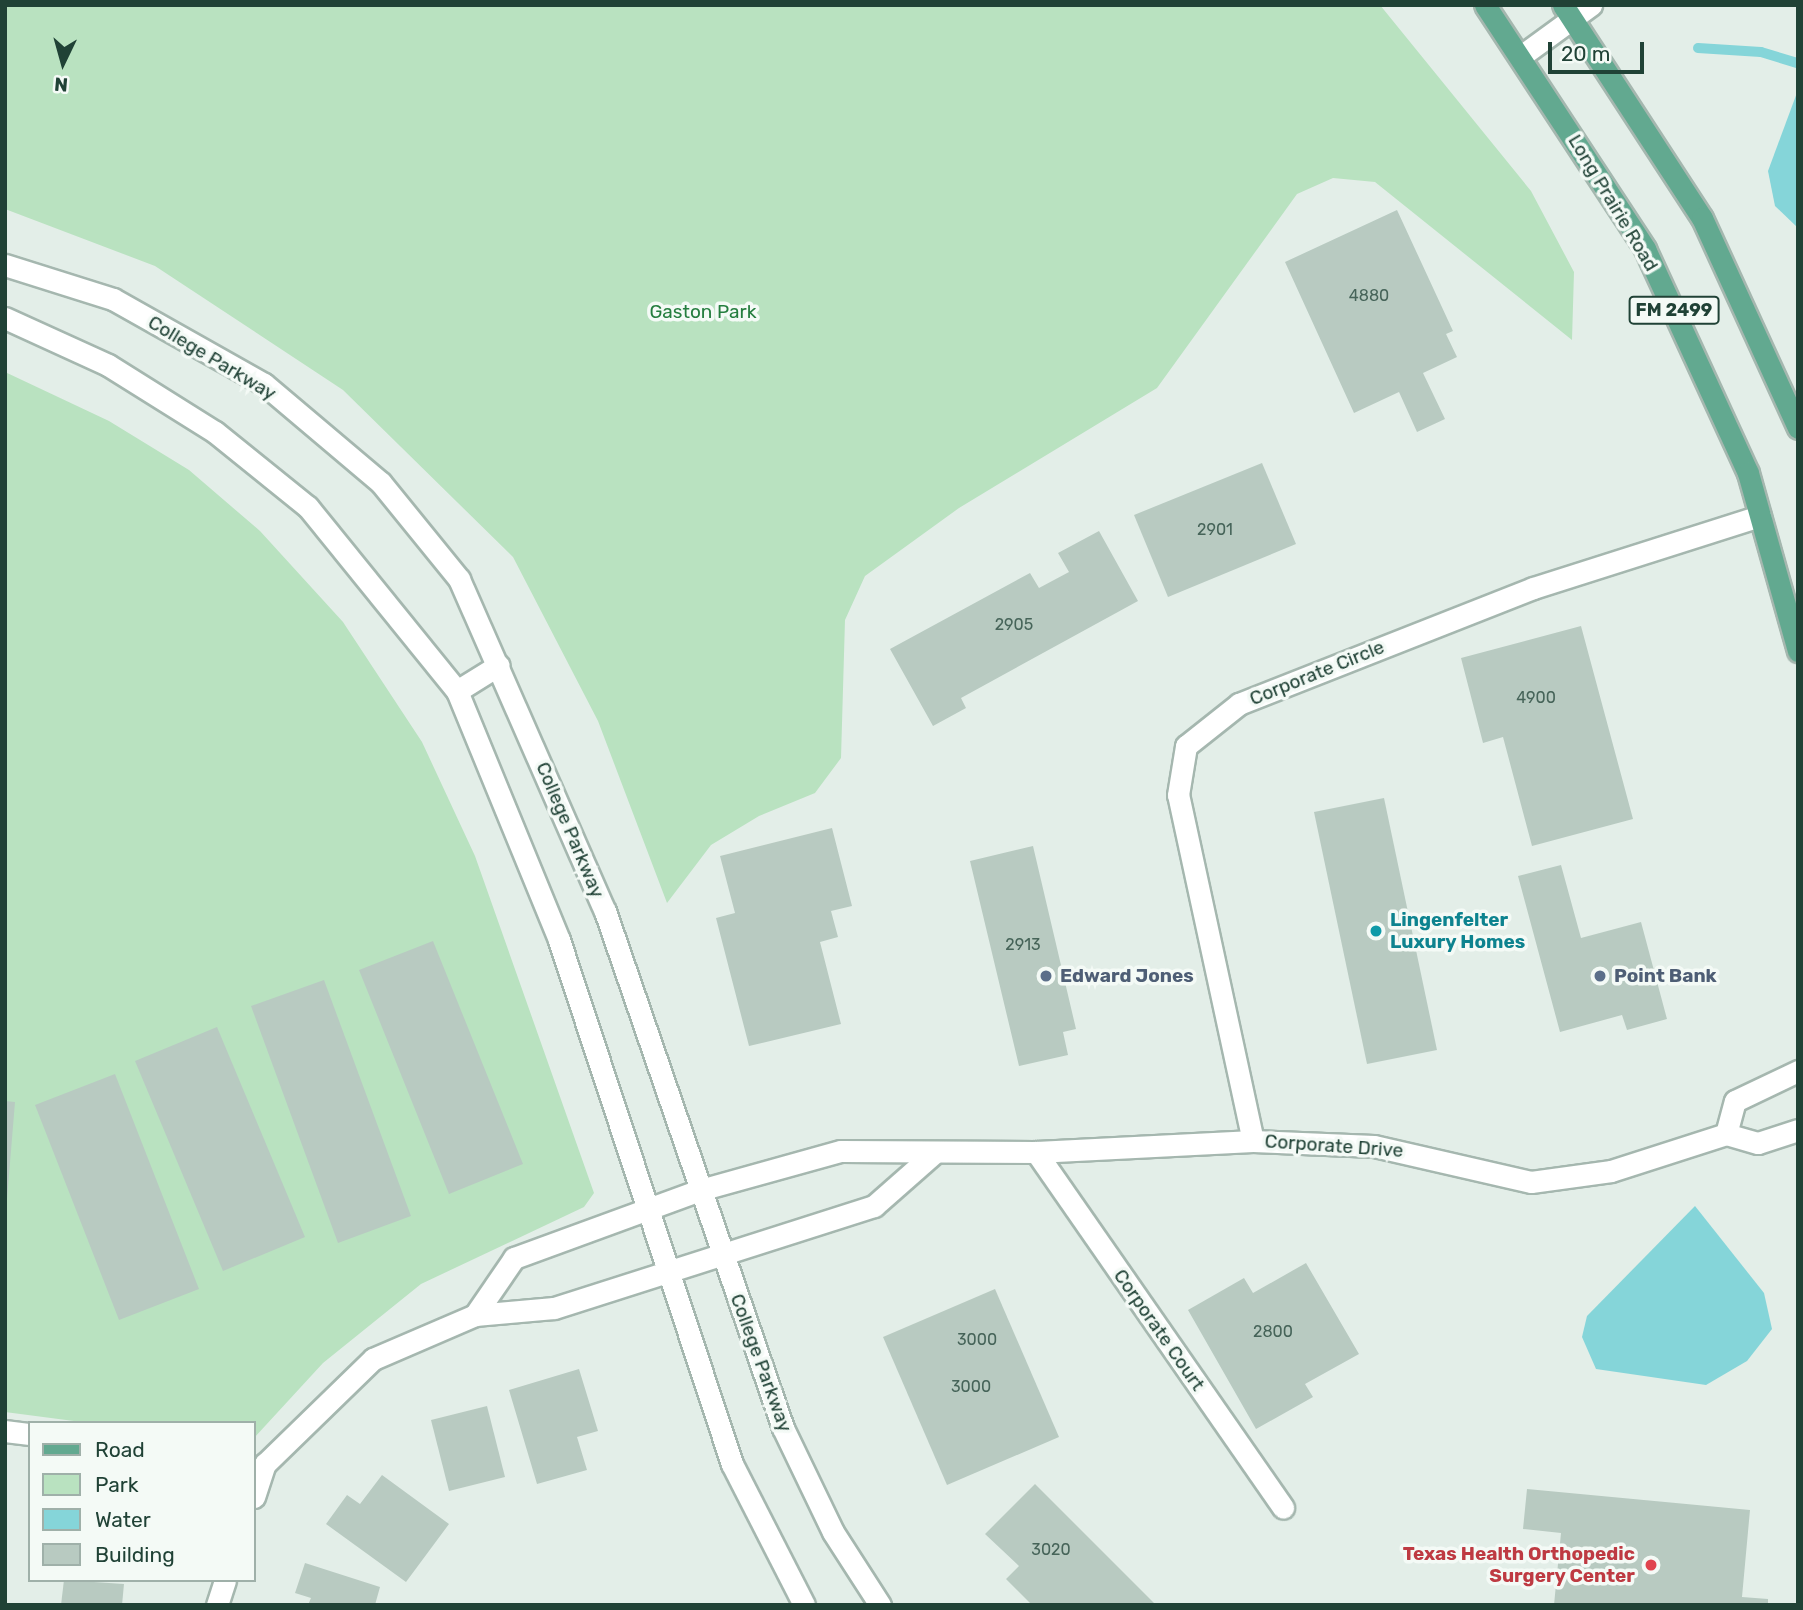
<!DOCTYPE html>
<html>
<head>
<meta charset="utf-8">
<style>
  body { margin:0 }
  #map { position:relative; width:1803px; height:1610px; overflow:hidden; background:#e3eee8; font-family:Rubik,sans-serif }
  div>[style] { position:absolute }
  .green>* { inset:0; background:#b9e2c0 }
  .water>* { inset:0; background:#85d5d9 }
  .stream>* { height:10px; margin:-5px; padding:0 5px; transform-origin:5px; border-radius:5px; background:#85d5d9 }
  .building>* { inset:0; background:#b8cac1 }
  .roads { filter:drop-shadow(2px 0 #a5b7af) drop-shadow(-2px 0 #a5b7af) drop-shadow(0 2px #a5b7af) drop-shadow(0 -2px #a5b7af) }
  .street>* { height:21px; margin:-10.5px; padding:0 10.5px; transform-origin:10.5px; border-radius:10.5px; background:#fff }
  .secondary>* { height:21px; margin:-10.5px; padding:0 10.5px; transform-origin:10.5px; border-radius:10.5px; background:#fff }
  .primary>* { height:21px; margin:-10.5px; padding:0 10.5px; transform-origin:10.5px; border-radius:10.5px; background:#62a990 }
  .dots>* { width:19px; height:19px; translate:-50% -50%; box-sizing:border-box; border:4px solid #f4faf6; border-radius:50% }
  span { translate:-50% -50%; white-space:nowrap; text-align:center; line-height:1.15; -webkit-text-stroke:7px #f4faf6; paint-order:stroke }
  .number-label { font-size:16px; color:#466459 }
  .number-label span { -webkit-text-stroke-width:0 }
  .shield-label span { padding:2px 5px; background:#f4faf6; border:2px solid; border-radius:5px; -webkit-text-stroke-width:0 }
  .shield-label { font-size:18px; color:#204236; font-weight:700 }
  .street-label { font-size:19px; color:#204236 }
  .park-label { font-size:19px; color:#257e3f }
  .culture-label { font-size:19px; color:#0d838f; font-weight:700 }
  .left { translate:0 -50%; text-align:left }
  .service-label { font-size:19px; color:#4e5e75; font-weight:700 }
  .health-label { font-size:19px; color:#be3a42; font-weight:700 }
  .right { translate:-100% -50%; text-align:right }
  .frame { position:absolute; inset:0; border:7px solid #204236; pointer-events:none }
  .legend { position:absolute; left:28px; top:1421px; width:228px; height:161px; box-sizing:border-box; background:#f4faf6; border:2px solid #9fb0a9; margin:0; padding:9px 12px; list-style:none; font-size:21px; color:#204236 }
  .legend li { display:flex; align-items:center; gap:14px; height:35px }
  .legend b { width:35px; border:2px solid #9fb0a9 }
  .north { position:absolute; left:28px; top:28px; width:70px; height:70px; -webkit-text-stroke:5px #f4faf6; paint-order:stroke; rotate:185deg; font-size:19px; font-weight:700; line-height:28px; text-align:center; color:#204236 }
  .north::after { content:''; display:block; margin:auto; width:24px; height:32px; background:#204236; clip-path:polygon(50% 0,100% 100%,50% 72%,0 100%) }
  .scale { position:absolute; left:1548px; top:42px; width:96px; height:32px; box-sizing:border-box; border:4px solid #204236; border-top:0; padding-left:9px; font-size:21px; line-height:24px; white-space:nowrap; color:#204236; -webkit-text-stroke:5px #f4faf6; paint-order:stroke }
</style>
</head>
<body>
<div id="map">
  <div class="green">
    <i style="clip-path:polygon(5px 5px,1380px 5px,1531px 191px,1574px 272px,1572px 340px,1375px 182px,1333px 178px,1297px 194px,1157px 388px,959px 508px,865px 576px,845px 620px,841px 758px,815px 793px,759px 816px,711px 845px,667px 903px,598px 721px,513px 557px,343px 390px,155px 266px,5px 209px)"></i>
    <i style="clip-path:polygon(5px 372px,109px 421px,189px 470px,260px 531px,343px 622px,422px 742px,475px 856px,594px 1193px,584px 1207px,421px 1284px,323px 1363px,254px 1438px,254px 1423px,89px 1423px,5px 1412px)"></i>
  </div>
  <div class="water">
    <i style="clip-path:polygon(1798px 90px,1798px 228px,1775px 206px,1768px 171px)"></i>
    <i style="clip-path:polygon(1695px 1206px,1764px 1293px,1772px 1329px,1747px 1361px,1706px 1385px,1596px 1369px,1582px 1337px,1587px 1316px)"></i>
  </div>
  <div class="stream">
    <i style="left:1698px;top:48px;width:63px;rotate:3.6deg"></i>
    <i style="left:1761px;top:52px;width:39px;rotate:17deg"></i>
  </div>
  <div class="building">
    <i style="clip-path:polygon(1397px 210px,1453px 331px,1446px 334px,1457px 357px,1423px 373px,1445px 419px,1417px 432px,1399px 392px,1354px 413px,1285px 262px)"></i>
    <i style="clip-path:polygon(1262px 463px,1296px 544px,1168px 597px,1134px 515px)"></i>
    <i style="clip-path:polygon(1099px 531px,1138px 601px,961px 698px,966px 708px,933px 726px,890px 649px,1030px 573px,1039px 588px,1069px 572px,1058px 553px)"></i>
    <i style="clip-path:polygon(1581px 626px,1633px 819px,1532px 846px,1503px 737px,1483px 743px,1461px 658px)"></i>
    <i style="clip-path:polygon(1384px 798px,1437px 1050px,1367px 1064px,1314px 812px)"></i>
    <i style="clip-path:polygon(832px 828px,852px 906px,831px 911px,838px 937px,820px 942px,841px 1024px,749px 1046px,716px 918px,735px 913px,720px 856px)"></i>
    <i style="clip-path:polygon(1033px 846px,1076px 1029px,1063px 1032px,1068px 1055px,1019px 1066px,970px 861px)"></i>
    <i style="clip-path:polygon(1561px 865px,1581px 938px,1641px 922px,1667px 1019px,1627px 1030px,1622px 1015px,1560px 1032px,1518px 876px)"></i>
    <i style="clip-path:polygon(433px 941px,523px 1164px,449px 1194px,359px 970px)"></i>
    <i style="clip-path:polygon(324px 980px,411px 1216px,338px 1243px,251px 1006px)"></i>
    <i style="clip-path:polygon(217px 1027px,305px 1237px,223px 1271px,135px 1061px)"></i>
    <i style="clip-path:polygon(115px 1074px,199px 1289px,119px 1320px,35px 1105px)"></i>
    <i style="clip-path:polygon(5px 1101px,15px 1102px,7px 1199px,5px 1199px)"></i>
    <i style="clip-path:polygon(1306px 1263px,1359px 1354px,1305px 1384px,1313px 1397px,1256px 1429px,1188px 1310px,1244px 1278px,1253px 1293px)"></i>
    <i style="clip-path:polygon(995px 1289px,1059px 1437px,947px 1485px,883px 1337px)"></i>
    <i style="clip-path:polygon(579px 1369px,598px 1431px,577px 1437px,587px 1470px,537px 1484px,509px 1390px)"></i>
    <i style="clip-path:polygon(487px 1406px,505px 1477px,449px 1491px,431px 1420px)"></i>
    <i style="clip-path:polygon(382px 1475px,449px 1524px,406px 1582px,326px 1524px,347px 1495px,360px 1504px)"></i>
    <i style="clip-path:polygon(1035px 1484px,1156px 1605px,1032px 1605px,1006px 1579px,1019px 1566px,985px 1534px)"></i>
    <i style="clip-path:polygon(1527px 1489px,1750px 1510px,1742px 1597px,1768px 1599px,1768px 1605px,1554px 1605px,1561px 1533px,1523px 1529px)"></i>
    <i style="clip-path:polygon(305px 1563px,380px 1587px,375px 1605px,308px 1605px,311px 1598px,295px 1593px)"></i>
    <i style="clip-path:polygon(64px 1580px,124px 1584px,122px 1605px,61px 1605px)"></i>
  </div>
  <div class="roads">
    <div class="street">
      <i style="left:1521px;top:56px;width:87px;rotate:-36.1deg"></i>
      <i style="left:1726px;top:1134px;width:34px;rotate:-75deg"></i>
      <i style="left:1735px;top:1101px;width:70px;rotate:-25.5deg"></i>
      <i style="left:1253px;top:1141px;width:354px;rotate:-102.2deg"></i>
      <i style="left:1178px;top:795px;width:50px;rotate:-80.7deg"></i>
      <i style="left:1186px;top:746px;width:68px;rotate:-38.4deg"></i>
      <i style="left:1239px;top:704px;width:316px;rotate:-21.5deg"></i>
      <i style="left:1533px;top:588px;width:238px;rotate:-17.6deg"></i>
      <i style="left:1036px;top:1152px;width:433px;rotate:55.2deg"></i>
      <i style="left:475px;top:1315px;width:69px;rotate:-55.6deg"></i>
      <i style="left:514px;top:1258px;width:198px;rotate:-20.1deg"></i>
      <i style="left:700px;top:1190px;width:146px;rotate:-15.5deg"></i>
      <i style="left:841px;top:1151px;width:195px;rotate:0.3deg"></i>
      <i style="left:1036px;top:1152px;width:217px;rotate:-2.9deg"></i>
      <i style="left:1253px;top:1141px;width:121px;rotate:2.4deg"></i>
      <i style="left:1374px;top:1146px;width:161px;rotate:12.9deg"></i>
      <i style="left:1531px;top:1182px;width:81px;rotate:-7.8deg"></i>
      <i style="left:1611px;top:1171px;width:121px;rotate:-17.8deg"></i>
      <i style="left:1726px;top:1134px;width:33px;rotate:16deg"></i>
      <i style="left:1758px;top:1143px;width:42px;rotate:-18deg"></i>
      <i style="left:5px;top:1431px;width:25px;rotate:7deg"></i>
      <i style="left:254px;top:1497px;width:35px;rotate:-72deg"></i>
      <i style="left:265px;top:1464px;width:151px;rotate:-44.2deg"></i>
      <i style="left:373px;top:1359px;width:111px;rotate:-23.3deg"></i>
      <i style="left:475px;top:1315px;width:79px;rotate:-5.1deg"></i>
      <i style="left:554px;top:1308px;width:336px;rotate:-17.7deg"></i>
      <i style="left:874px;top:1206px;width:79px;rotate:-41.4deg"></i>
      <i style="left:217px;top:1605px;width:26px;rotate:-72deg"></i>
    </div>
    <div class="secondary">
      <i style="left:5px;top:265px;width:113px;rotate:17.5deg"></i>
      <i style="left:113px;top:299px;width:173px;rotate:29.4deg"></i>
      <i style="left:264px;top:384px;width:153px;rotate:40.2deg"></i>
      <i style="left:381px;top:483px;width:124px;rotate:50.9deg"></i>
      <i style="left:459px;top:579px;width:363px;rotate:66.3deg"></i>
      <i style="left:605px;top:911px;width:547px;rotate:71deg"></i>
      <i style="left:783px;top:1428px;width:115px;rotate:64.3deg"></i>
      <i style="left:833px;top:1532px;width:87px;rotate:57.2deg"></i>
      <i style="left:5px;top:318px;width:113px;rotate:24.5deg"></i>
      <i style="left:108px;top:365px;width:126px;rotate:32.1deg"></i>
      <i style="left:215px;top:432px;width:119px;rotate:38.9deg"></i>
      <i style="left:308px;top:507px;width:237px;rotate:51deg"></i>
      <i style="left:457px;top:691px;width:269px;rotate:67.7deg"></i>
      <i style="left:559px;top:940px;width:552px;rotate:71.73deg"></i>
      <i style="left:732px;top:1464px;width:158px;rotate:62.9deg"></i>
      <i style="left:457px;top:691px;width:49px;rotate:-31.8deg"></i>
    </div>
    <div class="primary">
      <i style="left:1485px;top:5px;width:292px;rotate:56.7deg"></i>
      <i style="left:1645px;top:249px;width:247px;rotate:65.3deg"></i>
      <i style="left:1748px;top:473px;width:185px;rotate:74.3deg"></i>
      <i style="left:1563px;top:5px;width:254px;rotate:56.9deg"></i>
      <i style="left:1702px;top:218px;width:231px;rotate:65.4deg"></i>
    </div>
  </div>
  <div class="dots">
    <i style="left:1376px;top:931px;background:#0f9aa8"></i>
    <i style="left:1046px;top:976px;background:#5c6f8a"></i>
    <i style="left:1600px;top:976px;background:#5c6f8a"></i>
    <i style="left:1651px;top:1565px;background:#e0444e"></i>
  </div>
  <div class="number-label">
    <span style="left:1369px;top:296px">4880</span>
    <span style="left:1215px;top:530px">2901</span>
    <span style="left:1014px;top:625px">2905</span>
    <span style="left:1536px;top:698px">4900</span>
    <span style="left:1023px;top:945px">2913</span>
    <span style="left:1273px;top:1332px">2800</span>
    <span style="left:977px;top:1340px">3000</span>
    <span style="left:971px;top:1387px">3000</span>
    <span style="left:1051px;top:1550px">3020</span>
  </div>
  <div class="shield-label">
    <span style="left:1674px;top:310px">FM 2499</span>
  </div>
  <div class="street-label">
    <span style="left:1613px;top:203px;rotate:59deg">Long Prairie Road</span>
    <span style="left:212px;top:358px;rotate:31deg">College Parkway</span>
    <span style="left:1317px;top:673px;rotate:-22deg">Corporate Circle</span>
    <span style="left:570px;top:830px;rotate:67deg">College Parkway</span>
    <span style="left:1334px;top:1146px;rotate:4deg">Corporate Drive</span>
    <span style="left:1159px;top:1330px;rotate:55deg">Corporate Court</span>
    <span style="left:761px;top:1363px;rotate:70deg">College Parkway</span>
  </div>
  <div class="park-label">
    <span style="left:703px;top:312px">Gaston Park</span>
  </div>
  <div class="culture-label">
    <span class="left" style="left:1390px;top:931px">Lingenfelter<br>Luxury Homes</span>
  </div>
  <div class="service-label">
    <span class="left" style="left:1060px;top:976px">Edward Jones</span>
    <span class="left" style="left:1614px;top:976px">Point Bank</span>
  </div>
  <div class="health-label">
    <span class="right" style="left:1635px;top:1565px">Texas Health Orthopedic<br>Surgery Center</span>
  </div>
  <div class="frame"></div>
  <ul class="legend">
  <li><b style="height:9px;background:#62a990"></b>Road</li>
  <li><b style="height:19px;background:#b9e2c0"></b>Park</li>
  <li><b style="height:19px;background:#85d5d9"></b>Water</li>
  <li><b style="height:19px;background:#b8cac1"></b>Building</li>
  </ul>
  <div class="north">N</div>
  <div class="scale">20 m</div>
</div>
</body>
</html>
